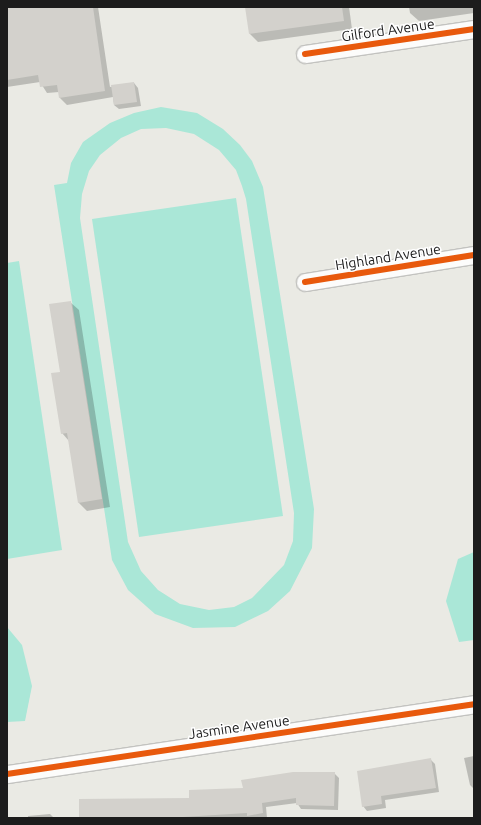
<!DOCTYPE html>
<html>
<head>
<meta charset="utf-8">
<style>
  body { margin:0 }
  #map { position:relative; width:481px; height:825px; overflow:hidden; background:#eaeae4; font-family:Ubuntu,sans-serif }
  div>[style] { position:absolute }
  .pitch>* { inset:0; background:#aae7d7 }
  .shadow>* { inset:0; background:#0003 }
  .building>* { inset:0; background:#d3d1cc }
  .roads { filter:drop-shadow(1px 0 #c3c3c0) drop-shadow(-1px 0 #c3c3c0) drop-shadow(0 1px #c3c3c0) drop-shadow(0 -1px #c3c3c0) }
  .minor>* { height:17px; margin:-8.5px; padding:0 8.5px; transform-origin:8.5px; border-radius:8.5px; background:#fcfcfb }
  .cycleway>* { height:6px; margin:-3px; padding:0 3px; transform-origin:3px; border-radius:3px; background:#e8590c }
  span { translate:-50% -50%; white-space:nowrap; text-align:center; line-height:1.15; -webkit-text-stroke:3px #fff; paint-order:stroke }
  .street-label { font-size:14px; color:#1c1c1c }
  .frame { position:absolute; inset:0; border:8px solid #1c1c1c; pointer-events:none }
</style>
</head>
<body>
<div id="map">
  <div class="pitch">
    <i style="clip-path:polygon(evenodd,161px 107px,197px 113px,223px 129px,240px 145px,252px 161px,263px 187px,314px 509px,312px 548px,290px 591px,268px 611px,235px 627px,193px 628px,155px 614px,128px 590px,112px 560px,54px 185px,67px 183px,71px 163px,83px 142px,110px 123px,134px 113px,161px 107px,166px 128px,194px 134px,219px 150px,236px 170px,242px 186px,246px 199px,294px 513px,293px 541px,284px 565px,252px 598px,234px 607px,209px 610px,180px 604px,158px 590px,141px 571px,128px 542px,80px 218px,82px 194px,89px 171px,100px 155px,121px 138px,141px 129px,166px 128px)"></i>
    <i style="clip-path:polygon(236px 198px,283px 516px,139px 537px,92px 219px)"></i>
    <i style="clip-path:polygon(19px 261px,62px 550px,7px 559px,7px 263px)"></i>
    <i style="clip-path:polygon(474px 552px,474px 640px,459px 642px,446px 601px,458px 559px)"></i>
    <i style="clip-path:polygon(7px 627px,22px 645px,32px 686px,25px 721px,7px 722px)"></i>
  </div>
  <div class="shadow">
    <i style="clip-path:polygon(7px 7px,98px 7px,110px 87px,134px 83px,138px 88px,141px 106px,119px 109px,114px 105px,113px 97px,67px 105px,60px 98px,59px 92px,47px 93px,40px 82px,7px 87px)"></i>
    <i style="clip-path:polygon(246px 7px,349px 7px,352px 29px,258px 42px,250px 34px)"></i>
    <i style="clip-path:polygon(409px 7px,474px 7px,474px 13px,419px 21px,410px 13px)"></i>
    <i style="clip-path:polygon(70px 302px,79px 310px,110px 507px,87px 511px,79px 503px,69px 441px,62px 433px,61px 373px)"></i>
    <i style="clip-path:polygon(474px 756px,474px 789px,470px 785px,464px 758px)"></i>
    <i style="clip-path:polygon(430px 759px,435px 764px,439px 792px,385px 800px,386px 808px,367px 811px,363px 806px)"></i>
    <i style="clip-path:polygon(334px 773px,339px 778px,338px 810px,301px 809px,297px 803px,266px 807px,267px 818px,80px 818px)"></i>
    <i style="clip-path:polygon(50px 814px,54px 818px,28px 818px,28px 816px)"></i>
  </div>
  <div class="building">
    <i style="clip-path:polygon(7px 7px,93px 7px,105px 91px,59px 98px,57px 85px,40px 87px,38px 75px,7px 80px)"></i>
    <i style="clip-path:polygon(245px 7px,342px 7px,344px 21px,249px 34px)"></i>
    <i style="clip-path:polygon(134px 82px,137px 102px,114px 105px,111px 85px)"></i>
    <i style="clip-path:polygon(71px 301px,102px 499px,78px 503px,67px 433px,61px 434px,51px 373px,60px 372px,49px 304px)"></i>
    <i style="clip-path:polygon(431px 758px,436px 788px,381px 796px,382px 804px,362px 807px,357px 771px)"></i>
    <i style="clip-path:polygon(293px 772px,335px 772px,334px 806px,296px 805px,296px 798px,262px 803px,263px 813px,247px 816px,247px 813px,167px 818px,79px 818px,79px 799px,189px 798px,189px 790px,243px 788px,241px 780px)"></i>
  </div>
  <div class="roads">
    <div class="minor">
      <i style="left:305px;top:54px;width:171px;rotate:-8.4deg"></i>
      <i style="left:305px;top:282px;width:171px;rotate:-9.1deg"></i>
      <i style="left:7px;top:774px;width:472px;rotate:-8.5deg"></i>
    </div>
  </div>
  <div class="cycleway">
    <i style="left:305px;top:54px;width:171px;rotate:-8.4deg"></i>
    <i style="left:305px;top:282px;width:171px;rotate:-9.1deg"></i>
    <i style="left:7px;top:774px;width:472px;rotate:-8.5deg"></i>
  </div>
  <div class="street-label">
    <span style="left:388px;top:30px;rotate:-8deg">Gilford Avenue</span>
    <span style="left:388px;top:257px;rotate:-9deg">Highland Avenue</span>
    <span style="left:239px;top:727px;rotate:-8deg">Jasmine Avenue</span>
  </div>
  <div class="frame"></div>
</div>
</body>
</html>
